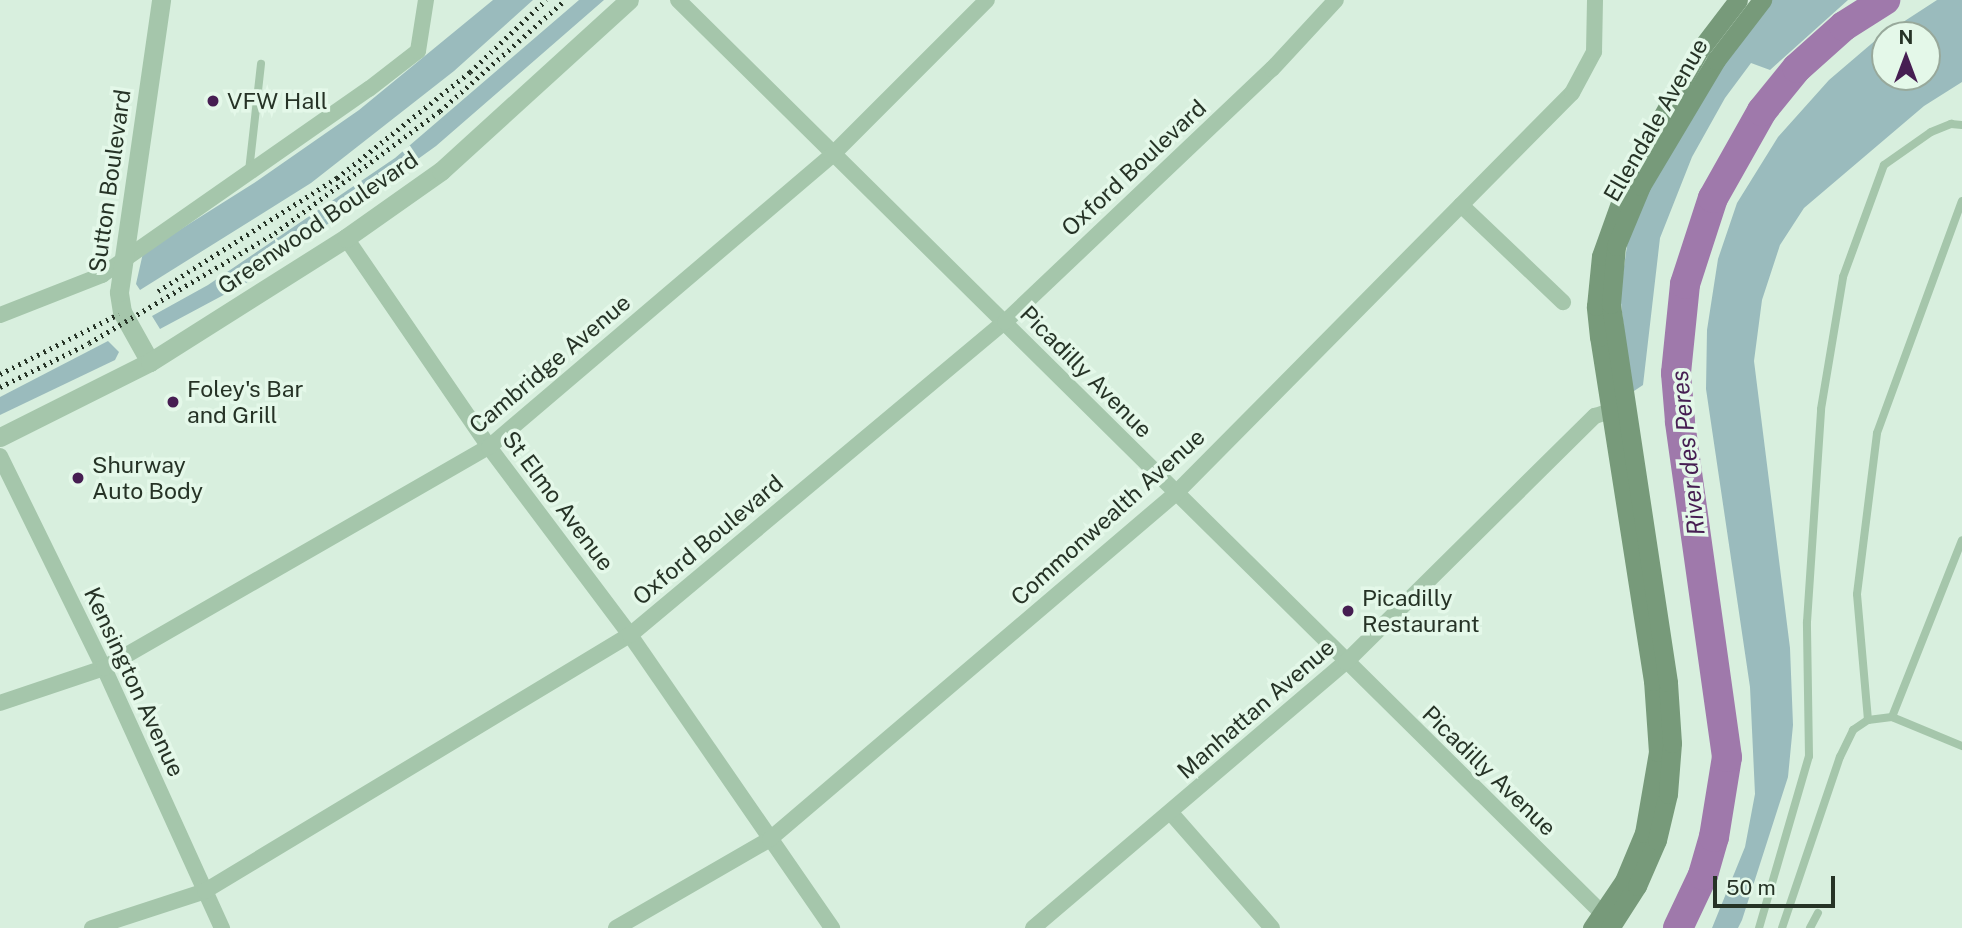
<!DOCTYPE html>
<html>
<head>
<meta charset="utf-8">
<style>
  body { margin:0 }
  #map { position:relative; width:1962px; height:928px; overflow:hidden; background:#d8efde; font-family:"Public Sans",sans-serif }
  div>[style] { position:absolute }
  .green>* { inset:0; background:#9abbbd }
  .river>* { height:30px; margin:-15px; padding:0 15px; transform-origin:15px; border-radius:15px; background:#9f79ab }
  .service>* { height:8px; margin:-4px; padding:0 4px; transform-origin:4px; border-radius:4px; background:#a5c6ab }
  .minor>* { height:16px; margin:-8px; padding:0 8px; transform-origin:8px; border-radius:8px; background:#a5c6ab }
  .tertiary>* { height:19px; margin:-9.5px; padding:0 9.5px; transform-origin:9.5px; border-radius:9.5px; background:#a5c6ab }
  .secondary>* { height:19px; margin:-9.5px; padding:0 9.5px; transform-origin:9.5px; border-radius:9.5px; background:#779a7a }
  .rail>* { height:5px; margin-top:-2.5px; transform-origin:0; background:repeating-linear-gradient(90deg,#263326 0 2px,transparent 0 7px) }
  .dots>* { width:19px; height:19px; translate:-50% -50%; box-sizing:border-box; border:4px solid #e4f8e9; border-radius:50% }
  span { translate:-50% -50%; white-space:nowrap; text-align:center; line-height:1.15; -webkit-text-stroke:7px #e4f8e9; paint-order:stroke }
  .poi-label { font-size:23px; color:#263326 }
  .left { translate:0 -50%; text-align:left }
  .street-label { font-size:23px; color:#263326 }
  .water-label { font-size:24px; color:#461e52; font-style:italic }
  .north { position:absolute; left:1871px; top:21px; width:70px; height:70px; box-sizing:border-box; background:#e4f8e9; border:2px solid #98a99b; border-radius:50%; rotate:0deg; font-size:19px; font-weight:700; line-height:28px; text-align:center; color:#263326 }
  .north::after { content:''; display:block; margin:auto; width:24px; height:32px; background:#461e52; clip-path:polygon(50% 0,100% 100%,50% 72%,0 100%) }
  .scale { position:absolute; left:1713px; top:876px; width:122px; height:32px; box-sizing:border-box; border:4px solid #263326; border-top:0; padding-left:9px; font-size:21px; line-height:24px; white-space:nowrap; color:#263326; -webkit-text-stroke:5px #e4f8e9; paint-order:stroke }
</style>
</head>
<body>
<div id="map">
  <div class="green">
    <i style="clip-path:polygon(493px 0,533px 0,454px 71px,311px 183px,140px 290px,136px 284px,143px 253px,257px 181px,359px 110px)"></i>
    <i style="clip-path:polygon(579px 0,604px 0,436px 146px,246px 283px,160px 329px,152px 316px,208px 285px,395px 158px)"></i>
    <i style="clip-path:polygon(1770px 0,1848px 0,1770px 70px,1751px 63px,1725px 98px,1692px 157px,1660px 238px,1643px 385px,1631px 393px,1620px 294px,1628px 239px,1642px 202px,1701px 94px)"></i>
    <i style="clip-path:polygon(evenodd,1937px 0,1962px 0,1962px 82px,1924px 106px,1804px 208px,1780px 245px,1762px 300px,1754px 361px,1790px 648px,1793px 725px,1788px 777px,1742px 920px,1738px 928px,1712px 928px,1745px 847px,1755px 794px,1750px 687px,1706px 389px,1707px 330px,1718px 259px,1737px 203px,1778px 137px,1829px 80px,1877px 39px,1937px 0,1885px 35px,1927px 35px,1927px 77px,1885px 77px,1885px 35px)"></i>
    <i style="clip-path:polygon(108px 341px,119px 352px,115px 360px,0 415px,0 397px)"></i>
  </div>
  <div class="river">
    <i style="left:1678px;top:928px;width:59px;rotate:-64.7deg"></i>
    <i style="left:1703px;top:875px;width:40px;rotate:-74deg"></i>
    <i style="left:1714px;top:837px;width:81px;rotate:-80.8deg"></i>
    <i style="left:1727px;top:757px;width:339px;rotate:-98deg"></i>
    <i style="left:1680px;top:421px;width:48px;rotate:-94.8deg"></i>
    <i style="left:1676px;top:373px;width:89px;rotate:-84.2deg"></i>
    <i style="left:1685px;top:284px;width:90px;rotate:-72deg"></i>
    <i style="left:1713px;top:198px;width:100px;rotate:-60.6deg"></i>
    <i style="left:1762px;top:111px;width:55px;rotate:-50.9deg"></i>
    <i style="left:1797px;top:68px;width:63px;rotate:-41.8deg"></i>
    <i style="left:1844px;top:26px;width:49px;rotate:-32.4deg"></i>
  </div>
  <div class="service">
    <i style="left:249px;top:171px;width:108px;rotate:-83.6deg"></i>
    <i style="left:1892px;top:717px;width:190px;rotate:-68.4deg"></i>
    <i style="left:1868px;top:720px;width:126px;rotate:-95deg"></i>
    <i style="left:1857px;top:594px;width:162px;rotate:-82.9deg"></i>
    <i style="left:1877px;top:433px;width:247px;rotate:-69.9deg"></i>
    <i style="left:1759px;top:928px;width:179px;rotate:-73.8deg"></i>
    <i style="left:1809px;top:756px;width:134px;rotate:-90.9deg"></i>
    <i style="left:1807px;top:622px;width:213px;rotate:-86.2deg"></i>
    <i style="left:1821px;top:409px;width:134px;rotate:-80.5deg"></i>
    <i style="left:1843px;top:277px;width:119px;rotate:-69.9deg"></i>
    <i style="left:1884px;top:165px;width:57px;rotate:-35.1deg"></i>
    <i style="left:1931px;top:132px;width:22px;rotate:-22deg"></i>
    <i style="left:1951px;top:124px;width:11px;rotate:5deg"></i>
    <i style="left:1782px;top:928px;width:181px;rotate:-71.3deg"></i>
    <i style="left:1840px;top:757px;width:30px;rotate:-64deg"></i>
    <i style="left:1853px;top:730px;width:18px;rotate:-34deg"></i>
    <i style="left:1868px;top:720px;width:24px;rotate:-7deg"></i>
    <i style="left:1892px;top:717px;width:76px;rotate:22.5deg"></i>
    <i style="left:1810px;top:928px;width:17px;rotate:-62deg"></i>
  </div>
  <div class="minor">
    <i style="left:678px;top:0;width:1309px;rotate:44.66deg"></i>
    <i style="left:1461px;top:205px;width:141px;rotate:43.6deg"></i>
    <i style="left:346px;top:238px;width:253px;rotate:55.6deg"></i>
    <i style="left:489px;top:447px;width:235px;rotate:53.1deg"></i>
    <i style="left:630px;top:635px;width:356px;rotate:55.4deg"></i>
    <i style="left:0;top:315px;width:110px;rotate:-21.4deg"></i>
    <i style="left:102px;top:275px;width:325px;rotate:-34.9deg"></i>
    <i style="left:369px;top:89px;width:62px;rotate:-37.8deg"></i>
    <i style="left:418px;top:51px;width:52px;rotate:-81.1deg"></i>
    <i style="left:0;top:456px;width:236px;rotate:63.9deg"></i>
    <i style="left:104px;top:668px;width:286px;rotate:65.6deg"></i>
    <i style="left:0;top:703px;width:110px;rotate:-18.6deg"></i>
    <i style="left:104px;top:668px;width:444px;rotate:-29.9deg"></i>
    <i style="left:489px;top:447px;width:450px;rotate:-40.4deg"></i>
    <i style="left:832px;top:155px;width:219px;rotate:-45deg"></i>
    <i style="left:1171px;top:813px;width:153px;rotate:48.7deg"></i>
    <i style="left:92px;top:928px;width:119px;rotate:-18.1deg"></i>
    <i style="left:205px;top:891px;width:496px;rotate:-31.1deg"></i>
    <i style="left:630px;top:635px;width:488px;rotate:-39.9deg"></i>
    <i style="left:1005px;top:322px;width:368px;rotate:-43.5deg"></i>
    <i style="left:1272px;top:69px;width:94px;rotate:-47.2deg"></i>
    <i style="left:616px;top:928px;width:178px;rotate:-30deg"></i>
    <i style="left:770px;top:839px;width:532px;rotate:-40.43deg"></i>
    <i style="left:1175px;top:494px;width:564px;rotate:-45.29deg"></i>
    <i style="left:1572px;top:93px;width:47px;rotate:-61.8deg"></i>
    <i style="left:1594px;top:52px;width:52px;rotate:-88.9deg"></i>
    <i style="left:1033px;top:928px;width:411px;rotate:-40.4deg"></i>
    <i style="left:1346px;top:662px;width:350px;rotate:-44.7deg"></i>
    <i style="left:1595px;top:416px;width:28px;rotate:-18deg"></i>
  </div>
  <div class="tertiary">
    <i style="left:150px;top:362px;width:57px;rotate:-119.2deg"></i>
    <i style="left:122px;top:312px;width:20px;rotate:-99deg"></i>
    <i style="left:119px;top:292px;width:295px;rotate:-81.8deg"></i>
    <i style="left:0;top:437px;width:168px;rotate:-26.6deg"></i>
    <i style="left:150px;top:362px;width:232px;rotate:-32.3deg"></i>
    <i style="left:346px;top:238px;width:116px;rotate:-35.2deg"></i>
    <i style="left:441px;top:171px;width:254px;rotate:-42.3deg"></i>
  </div>
  <div class="secondary">
    <i style="left:1592px;top:928px;width:57px;rotate:-55.8deg"></i>
    <i style="left:1624px;top:881px;width:52px;rotate:-67.4deg"></i>
    <i style="left:1644px;top:833px;width:82px;rotate:-80.2deg"></i>
    <i style="left:1658px;top:752px;width:71px;rotate:-94deg"></i>
    <i style="left:1653px;top:681px;width:348px;rotate:-98.9deg"></i>
    <i style="left:1599px;top:337px;width:31px;rotate:-96deg"></i>
    <i style="left:1596px;top:306px;width:50px;rotate:-84.3deg"></i>
    <i style="left:1601px;top:256px;width:89px;rotate:-70.3deg"></i>
    <i style="left:1631px;top:172px;width:139px;rotate:-60.7deg"></i>
    <i style="left:1699px;top:51px;width:64px;rotate:-52.6deg"></i>
    <i style="left:1610px;top:928px;width:50px;rotate:-57.3deg"></i>
    <i style="left:1637px;top:886px;width:50px;rotate:-66.5deg"></i>
    <i style="left:1657px;top:840px;width:47px;rotate:-76.6deg"></i>
    <i style="left:1668px;top:794px;width:51px;rotate:-85.5deg"></i>
    <i style="left:1672px;top:743px;width:61px;rotate:-93.8deg"></i>
    <i style="left:1668px;top:682px;width:382px;rotate:-98.6deg"></i>
    <i style="left:1611px;top:304px;width:58px;rotate:-85.1deg"></i>
    <i style="left:1616px;top:246px;width:65px;rotate:-67.4deg"></i>
    <i style="left:1641px;top:186px;width:147px;rotate:-59.2deg"></i>
    <i style="left:1716px;top:60px;width:76px;rotate:-52.5deg"></i>
  </div>
  <div class="rail">
    <i style="left:158px;top:291px;width:212px;rotate:-32.3deg"></i>
    <i style="left:337px;top:178px;width:170px;rotate:-38.6deg"></i>
    <i style="left:470px;top:72px;width:105px;rotate:-43.5deg"></i>
    <i style="left:0;top:374px;width:133px;rotate:-26.8deg"></i>
    <i style="left:0;top:387px;width:99px;rotate:-26.3deg"></i>
    <i style="left:89px;top:343px;width:216px;rotate:-30.6deg"></i>
    <i style="left:275px;top:233px;width:205px;rotate:-36.5deg"></i>
    <i style="left:440px;top:111px;width:167px;rotate:-41.6deg"></i>
  </div>
  <div class="dots">
    <i style="left:213px;top:101px;background:#461e52"></i>
    <i style="left:173px;top:402px;background:#461e52"></i>
    <i style="left:78px;top:478px;background:#461e52"></i>
    <i style="left:1348px;top:611px;background:#461e52"></i>
  </div>
  <div class="poi-label">
    <span class="left" style="left:227px;top:101px">VFW Hall</span>
    <span class="left" style="left:187px;top:402px">Foley's Bar<br>and Grill</span>
    <span class="left" style="left:92px;top:478px">Shurway<br>Auto Body</span>
    <span class="left" style="left:1362px;top:611px">Picadilly<br>Restaurant</span>
  </div>
  <div class="street-label">
    <span style="left:1656px;top:120px;rotate:-60deg">Ellendale Avenue</span>
    <span style="left:1134px;top:168px;rotate:-43deg">Oxford Boulevard</span>
    <span style="left:110px;top:181px;rotate:-82deg">Sutton Boulevard</span>
    <span style="left:318px;top:223px;rotate:-34deg">Greenwood Boulevard</span>
    <span style="left:550px;top:364px;rotate:-40deg">Cambridge Avenue</span>
    <span style="left:1086px;top:372px;rotate:45deg">Picadilly Avenue</span>
    <span style="left:558px;top:501px;rotate:53deg">St Elmo Avenue</span>
    <span style="left:1108px;top:517px;rotate:-42deg">Commonwealth Avenue</span>
    <span style="left:708px;top:540px;rotate:-40deg">Oxford Boulevard</span>
    <span style="left:134px;top:682px;rotate:65deg">Kensington Avenue</span>
    <span style="left:1256px;top:709px;rotate:-41deg">Manhattan Avenue</span>
    <span style="left:1489px;top:771px;rotate:44deg">Picadilly Avenue</span>
  </div>
  <div class="water-label">
    <span style="left:1688px;top:453px;rotate:-96deg">River des Peres</span>
  </div>
  <div class="north">N</div>
  <div class="scale">50 m</div>
</div>
</body>
</html>
